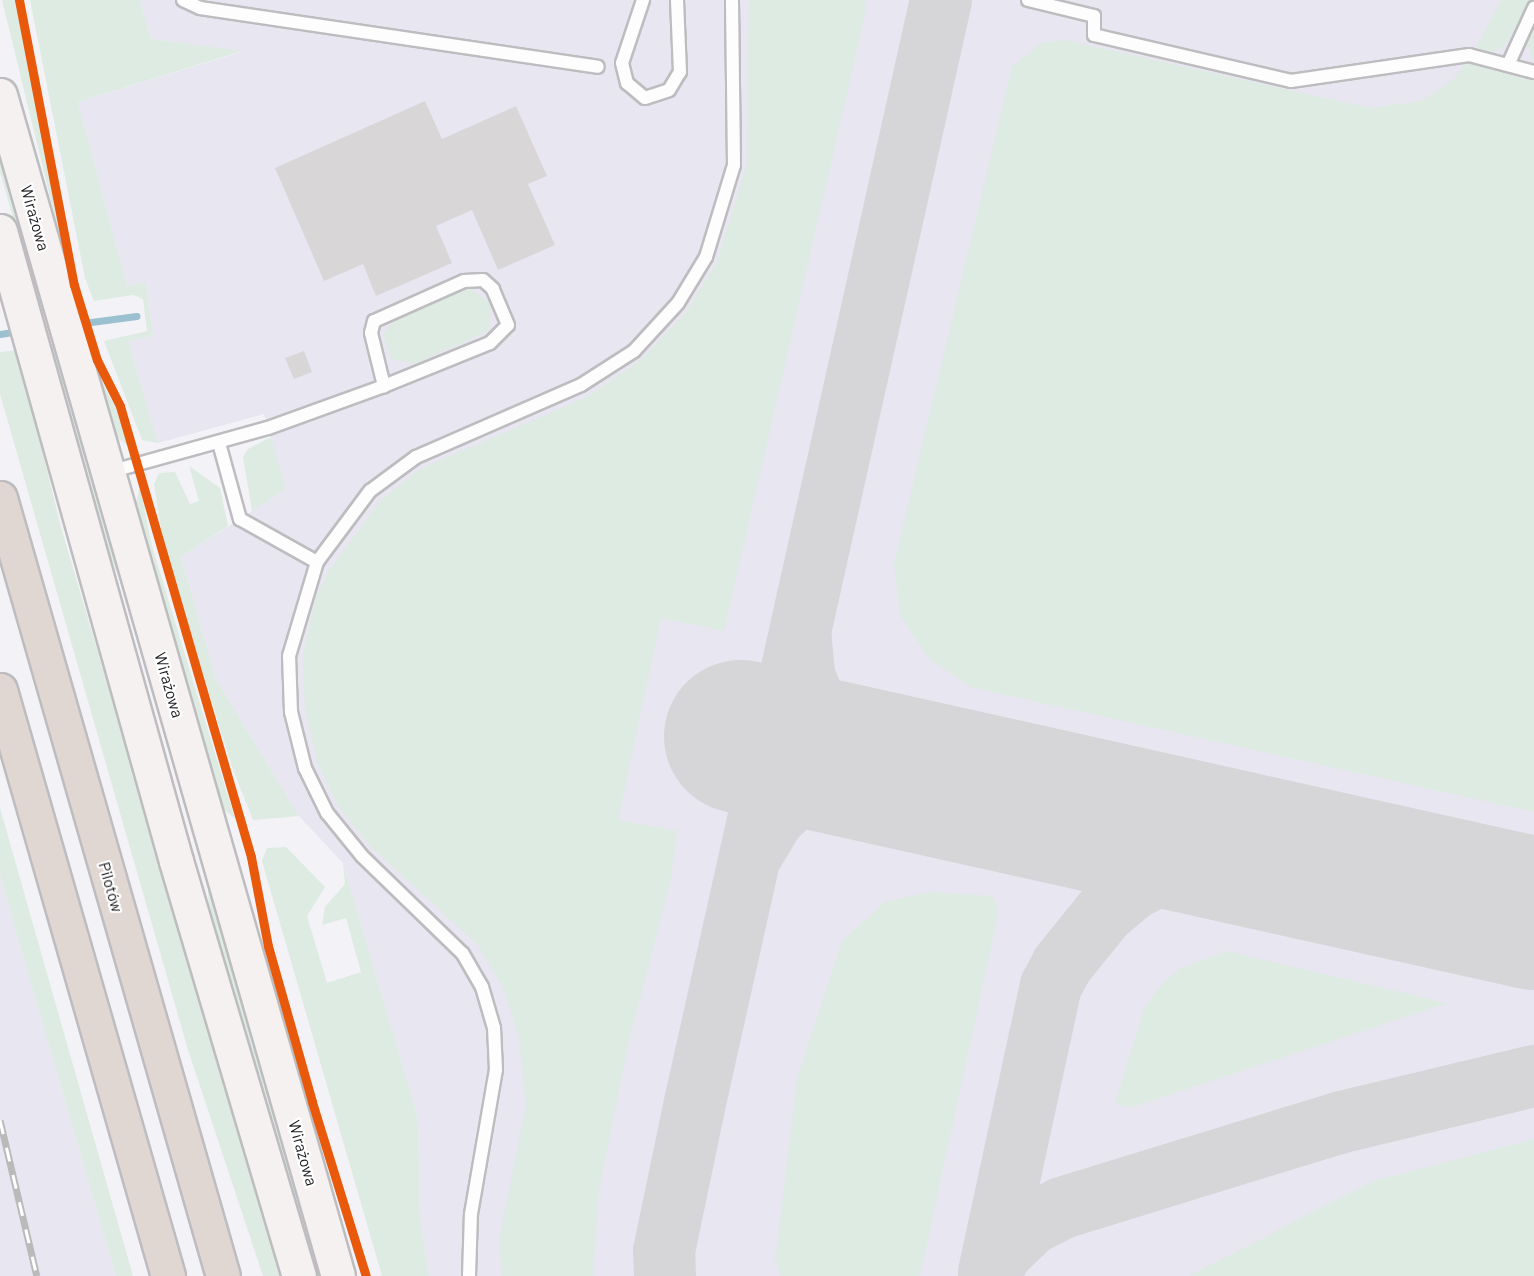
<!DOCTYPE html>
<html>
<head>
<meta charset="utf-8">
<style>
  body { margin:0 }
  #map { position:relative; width:1534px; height:1276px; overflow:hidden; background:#f3f2f7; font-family:Barlow,sans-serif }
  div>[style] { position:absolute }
  .built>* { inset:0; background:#e8e6f1 }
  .green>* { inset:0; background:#ddebe2 }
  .stream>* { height:7px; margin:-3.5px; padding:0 3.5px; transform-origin:3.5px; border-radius:3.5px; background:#9bc0d0 }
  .taxiway>* { height:62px; margin:-31px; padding:0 31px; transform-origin:31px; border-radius:31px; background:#d6d6d9 }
  .runway>* { height:153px; margin:-76.5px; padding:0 76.5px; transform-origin:76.5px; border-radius:76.5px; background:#d6d6d9 }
  .building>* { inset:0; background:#d9d6d8 }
  .roads { filter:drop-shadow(2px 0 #bdbdc0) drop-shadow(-2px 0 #bdbdc0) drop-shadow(0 2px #bdbdc0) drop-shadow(0 -2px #bdbdc0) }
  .service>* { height:12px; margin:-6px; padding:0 6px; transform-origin:6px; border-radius:6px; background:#fdfdfe }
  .secondary>* { height:33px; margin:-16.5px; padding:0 16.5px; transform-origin:16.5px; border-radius:16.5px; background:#f5f1f0 }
  .motorway>* { height:33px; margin:-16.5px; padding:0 16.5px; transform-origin:16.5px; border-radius:16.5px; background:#e0d6d2 }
  .rail>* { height:7px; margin-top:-3.5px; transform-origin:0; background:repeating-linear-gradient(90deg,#fff 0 14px,#bababb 0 28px); box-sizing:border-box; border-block:2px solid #bababb }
  .cycleway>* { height:9px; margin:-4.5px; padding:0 4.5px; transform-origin:4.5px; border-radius:4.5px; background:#e8590c }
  span { translate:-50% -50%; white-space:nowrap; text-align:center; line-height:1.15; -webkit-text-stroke:4.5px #fff; paint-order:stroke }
  .street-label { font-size:16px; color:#1a191c }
</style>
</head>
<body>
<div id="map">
  <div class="built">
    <i style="clip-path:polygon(140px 0,1534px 0,1534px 1276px,429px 1276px,420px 1217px,418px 1118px,343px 863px,299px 816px,216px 679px,181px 557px,286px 489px,268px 428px,264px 414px,158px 443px,128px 341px,153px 336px,146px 283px,127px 286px,78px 102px,241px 52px,151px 39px)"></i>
    <i style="clip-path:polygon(0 875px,18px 939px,116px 1276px,0 1276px)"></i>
  </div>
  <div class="green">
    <i style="clip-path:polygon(2px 0,15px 0,27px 45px,70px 279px)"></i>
    <i style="clip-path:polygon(30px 0,140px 0,151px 39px,242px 51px,78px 102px,127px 286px,146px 283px,153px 336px,128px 341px,158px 443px,142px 440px,104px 341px,147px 331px,143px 299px,133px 295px,94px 301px,85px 278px)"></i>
    <i style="clip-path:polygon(749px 0,865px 0,866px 10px,724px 631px,661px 618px,618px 820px,677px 831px,671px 879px,627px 1049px,599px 1190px,593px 1276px,501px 1276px,500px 1235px,526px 1105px,519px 1037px,503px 988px,478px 945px,371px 847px,338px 806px,318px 764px,305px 709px,303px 656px,315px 599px,330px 569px,380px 501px,420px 469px,587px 397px,642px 359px,686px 312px,717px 262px,747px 164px)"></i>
    <i style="clip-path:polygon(1501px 0,1532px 0,1505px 45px,1493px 53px,1476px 48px)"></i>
    <i style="clip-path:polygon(1534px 23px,1534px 63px,1525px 40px)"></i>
    <i style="clip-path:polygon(1064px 40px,1370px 108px,1421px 101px,1454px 79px,1465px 63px,1534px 81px,1534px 812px,970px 687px,928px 658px,900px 615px,894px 564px,1012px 67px,1041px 43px)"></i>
    <i style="clip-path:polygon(0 147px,44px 305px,38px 305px,0 172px)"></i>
    <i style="clip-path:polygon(470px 288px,491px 304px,489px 330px,416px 364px,391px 359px,383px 335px,395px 318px)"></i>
    <i style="clip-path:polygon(50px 346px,55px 346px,130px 607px,97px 522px)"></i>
    <i style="clip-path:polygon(17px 350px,62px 531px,283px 1276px,263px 1276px,188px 1050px,0 394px,0 352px)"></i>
    <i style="clip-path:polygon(95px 368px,117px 410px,128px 446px,113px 434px)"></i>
    <i style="clip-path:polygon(271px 437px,286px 489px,252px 511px,243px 457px,248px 449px)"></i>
    <i style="clip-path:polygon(189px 466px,220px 488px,228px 526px,181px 557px,216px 679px,299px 816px,253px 820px,232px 767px,163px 542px,154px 484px,159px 473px,175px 472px,190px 504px,199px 501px)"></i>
    <i style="clip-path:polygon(140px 486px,152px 546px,235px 819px,220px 806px,134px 510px)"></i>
    <i style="clip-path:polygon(0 808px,133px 1276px,116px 1276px,18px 939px,0 875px)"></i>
    <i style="clip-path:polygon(286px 847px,325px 887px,307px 916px,327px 983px,361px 972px,346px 918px,322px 925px,325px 907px,345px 884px,343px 863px,418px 1118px,420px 1217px,429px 1276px,382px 1276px,262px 861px,267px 848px)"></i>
    <i style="clip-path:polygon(207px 870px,323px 1276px,315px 1276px,209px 908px)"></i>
    <i style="clip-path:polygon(928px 892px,992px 896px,999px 910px,920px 1276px,781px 1276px,775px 1262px,797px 1079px,842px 941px,885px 902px)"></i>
    <i style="clip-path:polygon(1227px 951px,1447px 1003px,1130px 1108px,1115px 1104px,1144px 1009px,1159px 987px,1179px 969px)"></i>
    <i style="clip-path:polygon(1534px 1139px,1534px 1276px,1189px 1276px,1371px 1182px)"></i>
  </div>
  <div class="stream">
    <i style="left:76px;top:324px;width:61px;rotate:-7.6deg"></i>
    <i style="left:0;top:334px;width:20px;rotate:-9deg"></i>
  </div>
  <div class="taxiway">
    <i style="left:754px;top:851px;width:37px;rotate:-59deg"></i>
    <i style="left:773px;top:819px;width:39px;rotate:-44deg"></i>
    <i style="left:801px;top:792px;width:25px;rotate:-26deg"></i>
    <i style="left:824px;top:781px;width:67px;rotate:-11.1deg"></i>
    <i style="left:890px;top:768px;width:68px;rotate:-144deg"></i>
    <i style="left:835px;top:728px;width:30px;rotate:-130deg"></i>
    <i style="left:816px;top:705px;width:32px;rotate:-112deg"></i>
    <i style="left:804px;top:675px;width:38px;rotate:-95deg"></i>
    <i style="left:989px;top:1272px;width:293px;rotate:-77.8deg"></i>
    <i style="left:1051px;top:986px;width:24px;rotate:-62deg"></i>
    <i style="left:1062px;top:965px;width:67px;rotate:-51.1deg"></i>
    <i style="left:1104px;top:913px;width:38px;rotate:-40deg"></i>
    <i style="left:1133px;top:889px;width:40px;rotate:-28deg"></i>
    <i style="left:1168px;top:870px;width:48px;rotate:-15.8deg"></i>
    <i style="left:1214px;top:857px;width:49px;rotate:-5.8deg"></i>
    <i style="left:665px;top:1276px;width:25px;rotate:-92deg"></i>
    <i style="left:664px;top:1251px;width:147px;rotate:-78.2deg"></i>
    <i style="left:694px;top:1107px;width:1134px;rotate:-77.42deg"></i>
    <i style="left:989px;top:1276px;width:27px;rotate:-62deg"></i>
    <i style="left:1002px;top:1252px;width:40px;rotate:-44deg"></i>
    <i style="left:1031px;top:1224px;width:35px;rotate:-27deg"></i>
    <i style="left:1062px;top:1208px;width:289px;rotate:-17.1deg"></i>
    <i style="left:1338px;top:1123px;width:202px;rotate:-13.5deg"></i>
  </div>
  <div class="runway">
    <i style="left:740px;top:736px;width:813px;rotate:12.57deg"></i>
  </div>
  <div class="building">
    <i style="clip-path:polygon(425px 101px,442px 139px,516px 106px,547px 176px,528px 184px,555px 245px,498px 270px,472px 210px,436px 226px,452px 263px,376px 296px,363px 264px,324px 281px,275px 168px)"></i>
    <i style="clip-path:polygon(304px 351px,312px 372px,294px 379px,285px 358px)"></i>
  </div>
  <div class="roads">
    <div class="service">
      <i style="left:183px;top:0;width:19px;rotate:25deg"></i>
      <i style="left:200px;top:8px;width:402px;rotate:8.4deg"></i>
      <i style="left:643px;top:0;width:66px;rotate:108.4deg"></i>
      <i style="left:622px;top:63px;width:21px;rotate:76deg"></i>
      <i style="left:627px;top:83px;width:23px;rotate:40deg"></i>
      <i style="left:645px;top:98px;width:25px;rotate:-18deg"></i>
      <i style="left:669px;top:90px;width:21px;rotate:-59deg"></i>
      <i style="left:680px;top:72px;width:72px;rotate:-92.4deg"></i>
      <i style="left:1028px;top:0;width:68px;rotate:13.6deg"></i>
      <i style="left:1094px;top:16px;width:19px;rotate:90deg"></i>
      <i style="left:1094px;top:35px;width:202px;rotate:13.1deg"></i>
      <i style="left:1291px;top:81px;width:180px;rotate:-8.3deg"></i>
      <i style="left:1469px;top:55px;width:67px;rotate:14.7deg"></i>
      <i style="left:1508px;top:65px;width:63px;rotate:-65.5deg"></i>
      <i style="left:219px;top:443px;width:79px;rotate:74.6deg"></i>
      <i style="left:240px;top:519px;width:88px;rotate:29.2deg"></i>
      <i style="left:109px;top:472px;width:165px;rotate:-15.5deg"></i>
      <i style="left:268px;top:428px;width:123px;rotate:-19.9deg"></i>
      <i style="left:384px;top:386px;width:114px;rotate:-22.1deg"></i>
      <i style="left:490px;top:343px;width:25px;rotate:-45deg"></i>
      <i style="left:508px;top:325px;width:39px;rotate:-113deg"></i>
      <i style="left:493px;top:289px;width:13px;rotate:-138deg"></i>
      <i style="left:483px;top:280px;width:19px;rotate:177deg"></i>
      <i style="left:464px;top:281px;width:98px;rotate:156deg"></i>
      <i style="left:374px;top:321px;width:12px;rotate:104deg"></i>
      <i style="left:371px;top:333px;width:55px;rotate:76.2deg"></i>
      <i style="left:469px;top:1276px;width:62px;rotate:-88.2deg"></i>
      <i style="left:471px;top:1214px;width:146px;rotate:-80.2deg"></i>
      <i style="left:496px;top:1070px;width:42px;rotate:-92.7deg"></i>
      <i style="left:494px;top:1028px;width:43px;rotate:-106.3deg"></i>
      <i style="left:482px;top:987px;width:39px;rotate:-120deg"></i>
      <i style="left:462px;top:953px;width:139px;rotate:-135.9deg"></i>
      <i style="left:362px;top:856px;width:55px;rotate:-129.1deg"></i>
      <i style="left:327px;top:813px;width:50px;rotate:-116.1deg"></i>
      <i style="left:305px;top:768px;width:58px;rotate:-104deg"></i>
      <i style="left:291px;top:712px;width:56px;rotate:-92deg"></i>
      <i style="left:289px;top:656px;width:98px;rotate:-73.4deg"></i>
      <i style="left:317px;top:562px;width:89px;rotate:-53.3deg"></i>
      <i style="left:370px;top:491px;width:57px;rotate:-36.5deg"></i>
      <i style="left:416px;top:457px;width:180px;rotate:-23.6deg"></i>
      <i style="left:581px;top:385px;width:63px;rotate:-32.7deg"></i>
      <i style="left:634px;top:351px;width:65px;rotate:-47.5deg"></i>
      <i style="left:678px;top:303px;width:54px;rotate:-58.7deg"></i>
      <i style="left:706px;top:257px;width:96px;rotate:-73.1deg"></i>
      <i style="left:734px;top:165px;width:165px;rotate:-90.7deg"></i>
    </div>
    <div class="secondary">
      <i style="left:0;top:95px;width:1228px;rotate:74.03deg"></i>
      <i style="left:0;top:231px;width:654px;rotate:74.39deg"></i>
      <i style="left:176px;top:861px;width:433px;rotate:73.5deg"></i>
    </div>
    <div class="motorway">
      <i style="left:0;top:498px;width:809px;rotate:74.01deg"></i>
      <i style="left:0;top:690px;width:610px;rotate:74deg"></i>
    </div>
  </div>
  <div class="rail">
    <i style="left:0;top:1120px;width:160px;rotate:76.7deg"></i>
  </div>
  <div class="cycleway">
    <i style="left:19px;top:0;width:290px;rotate:79.1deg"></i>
    <i style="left:74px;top:285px;width:78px;rotate:73deg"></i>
    <i style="left:97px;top:360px;width:51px;rotate:63.4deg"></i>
    <i style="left:120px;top:406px;width:470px;rotate:73.8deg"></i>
    <i style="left:251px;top:857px;width:91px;rotate:79.2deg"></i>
    <i style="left:268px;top:946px;width:162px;rotate:74.2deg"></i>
    <i style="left:312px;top:1102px;width:182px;rotate:72.8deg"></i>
  </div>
  <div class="street-label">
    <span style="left:35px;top:218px;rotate:74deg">Wirażowa</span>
    <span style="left:169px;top:685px;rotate:74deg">Wirażowa</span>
    <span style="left:111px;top:887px;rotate:74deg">Pilotów</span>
    <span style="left:303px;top:1153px;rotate:74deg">Wirażowa</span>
  </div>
</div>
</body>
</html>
